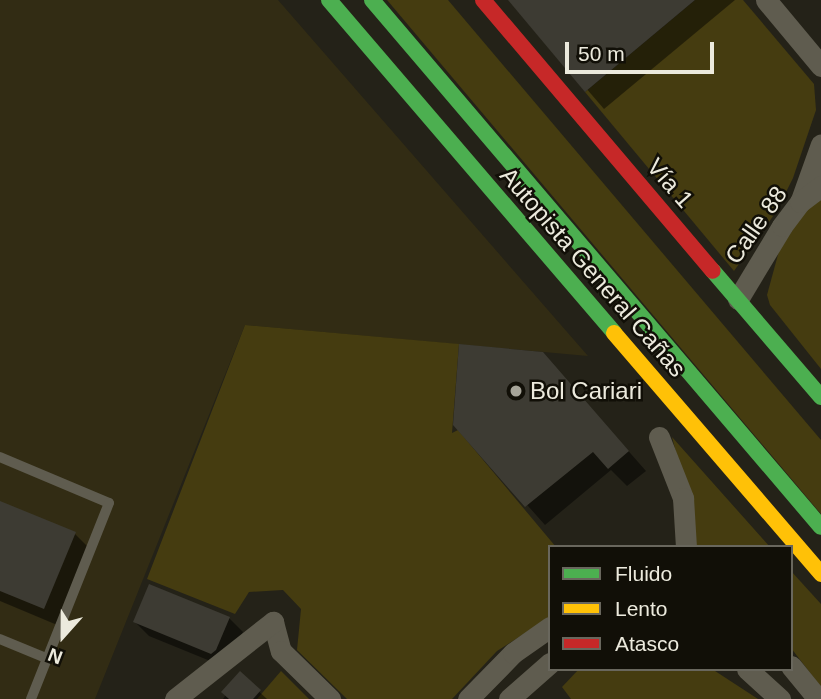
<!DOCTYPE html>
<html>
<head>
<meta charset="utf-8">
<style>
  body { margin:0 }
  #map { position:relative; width:821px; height:699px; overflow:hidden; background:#242218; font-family:Helvetica,sans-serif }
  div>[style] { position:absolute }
  .built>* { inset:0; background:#322c14 }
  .green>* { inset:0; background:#453c10 }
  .shadow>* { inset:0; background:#0007 }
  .building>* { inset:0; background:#3d3b33 }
  .lane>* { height:10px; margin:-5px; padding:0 5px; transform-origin:5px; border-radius:5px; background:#5f5c4f }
  .street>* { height:21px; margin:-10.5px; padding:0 10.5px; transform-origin:10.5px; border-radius:10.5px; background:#5f5c4f }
  .fast>* { height:16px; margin:-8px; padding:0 8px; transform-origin:8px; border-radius:8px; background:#4caf50 }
  .slow>* { height:16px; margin:-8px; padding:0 8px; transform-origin:8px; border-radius:8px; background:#ffc107 }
  .jam>* { height:16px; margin:-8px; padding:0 8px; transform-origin:8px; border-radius:8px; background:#c62828 }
  .dots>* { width:19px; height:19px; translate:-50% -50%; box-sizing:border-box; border:4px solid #110f07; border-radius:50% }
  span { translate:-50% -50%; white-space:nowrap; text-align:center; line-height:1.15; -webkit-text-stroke:5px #110f07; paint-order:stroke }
  .street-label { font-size:24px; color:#eceadd }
  .poi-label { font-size:24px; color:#eceadd }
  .left { translate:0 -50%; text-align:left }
  .legend { position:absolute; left:548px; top:545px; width:245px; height:126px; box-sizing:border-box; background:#110f07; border:2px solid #69675d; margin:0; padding:9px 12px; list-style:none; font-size:21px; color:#eceadd }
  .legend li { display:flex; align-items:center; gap:14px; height:35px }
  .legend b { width:35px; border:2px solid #69675d }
  .north { position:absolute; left:28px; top:601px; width:70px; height:70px; -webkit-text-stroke:5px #110f07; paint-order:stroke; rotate:201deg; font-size:19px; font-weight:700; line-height:28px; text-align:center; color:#eceadd }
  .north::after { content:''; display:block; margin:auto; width:24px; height:32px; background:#eceadd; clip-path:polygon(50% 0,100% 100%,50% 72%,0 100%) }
  .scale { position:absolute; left:565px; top:42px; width:149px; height:32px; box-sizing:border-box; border:4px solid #eceadd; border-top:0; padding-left:9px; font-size:21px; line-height:24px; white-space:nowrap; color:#eceadd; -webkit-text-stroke:5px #110f07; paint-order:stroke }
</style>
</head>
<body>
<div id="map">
  <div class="built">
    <i style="clip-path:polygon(0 0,278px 0,588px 356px,245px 325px,95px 699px,0 699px)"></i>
  </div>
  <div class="green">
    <i style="clip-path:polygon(387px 0,448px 0,821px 440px,821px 514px)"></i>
    <i style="clip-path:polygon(695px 0,743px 0,814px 84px,816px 110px,793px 178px,776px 212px,734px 271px,585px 92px)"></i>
    <i style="clip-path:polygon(821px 198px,821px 369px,770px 305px,767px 295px,779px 251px,806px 209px)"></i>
    <i style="clip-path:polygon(245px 325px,459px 344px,452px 433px,458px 430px,556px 547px,550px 547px,550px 617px,497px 651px,452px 699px,347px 699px,297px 650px,301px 609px,283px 590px,249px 592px,235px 614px,147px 579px)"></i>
    <i style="clip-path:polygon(672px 437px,770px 547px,692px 547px,694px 521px)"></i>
    <i style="clip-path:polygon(791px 571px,821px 604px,821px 687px,791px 648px)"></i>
    <i style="clip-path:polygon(579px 669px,712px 669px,758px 699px,571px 699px,562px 687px)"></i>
    <i style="clip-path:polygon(281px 671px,309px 699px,257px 699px)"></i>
  </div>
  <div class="shadow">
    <i style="clip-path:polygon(510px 0,735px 0,604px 109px)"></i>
    <i style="clip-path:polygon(542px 353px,646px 471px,627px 486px,611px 470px,545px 525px,455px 424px)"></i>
    <i style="clip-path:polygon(0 503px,75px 534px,93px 552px,62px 627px,0 601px)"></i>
    <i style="clip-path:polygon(229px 618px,243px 632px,225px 667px,149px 636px,135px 622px)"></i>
    <i style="clip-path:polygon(240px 674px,267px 699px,223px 699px)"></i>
  </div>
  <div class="building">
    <i style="clip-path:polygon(508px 0,695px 0,585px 92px)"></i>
    <i style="clip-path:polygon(459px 344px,543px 352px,629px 451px,608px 469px,593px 452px,525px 507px,453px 425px)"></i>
    <i style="clip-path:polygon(0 501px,76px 532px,44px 609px,0 591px)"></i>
    <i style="clip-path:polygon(149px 584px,230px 617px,216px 650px,211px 654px,133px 622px)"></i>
    <i style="clip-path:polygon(240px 671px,261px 690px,253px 699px,229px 699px,221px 692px)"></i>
  </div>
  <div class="lane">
    <i style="left:0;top:457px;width:118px;rotate:22.9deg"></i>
    <i style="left:109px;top:503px;width:211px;rotate:111.7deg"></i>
    <i style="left:0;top:639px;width:52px;rotate:22.6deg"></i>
  </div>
  <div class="street">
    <i style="left:766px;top:0;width:86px;rotate:50.2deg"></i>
    <i style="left:801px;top:200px;width:59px;rotate:-70.3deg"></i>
    <i style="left:738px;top:299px;width:85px;rotate:-58.9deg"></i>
    <i style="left:782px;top:226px;width:30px;rotate:-53deg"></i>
    <i style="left:800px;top:202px;width:26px;rotate:-37deg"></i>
    <i style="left:659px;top:437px;width:66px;rotate:68.5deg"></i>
    <i style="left:683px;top:498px;width:49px;rotate:86.5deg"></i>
    <i style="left:273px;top:622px;width:30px;rotate:75deg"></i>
    <i style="left:281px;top:651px;width:69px;rotate:44.4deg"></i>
    <i style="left:791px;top:666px;width:43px;rotate:50.7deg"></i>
    <i style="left:747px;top:669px;width:45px;rotate:42.3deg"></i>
    <i style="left:175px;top:699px;width:125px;rotate:-38.2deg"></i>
    <i style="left:468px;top:699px;width:64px;rotate:-45.6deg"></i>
    <i style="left:513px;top:653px;width:45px;rotate:-35.1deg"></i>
    <i style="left:509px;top:699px;width:55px;rotate:-41.3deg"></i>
  </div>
  <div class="fast">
    <i style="left:329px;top:0;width:438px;rotate:49.4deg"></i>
    <i style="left:372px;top:0;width:692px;rotate:49.57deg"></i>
    <i style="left:713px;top:271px;width:166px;rotate:49.4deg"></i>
  </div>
  <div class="slow">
    <i style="left:614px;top:333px;width:318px;rotate:49.3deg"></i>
  </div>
  <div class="jam">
    <i style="left:483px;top:0;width:355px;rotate:49.7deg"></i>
  </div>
  <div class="dots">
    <i style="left:516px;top:391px;background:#a6a498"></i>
  </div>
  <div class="street-label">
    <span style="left:670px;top:183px;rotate:49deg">Vía 1</span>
    <span style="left:756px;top:225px;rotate:-55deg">Calle 88</span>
    <span style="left:593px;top:272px;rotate:49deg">Autopista General Cañas</span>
  </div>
  <div class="poi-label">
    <span class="left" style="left:530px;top:391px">Bol Cariari</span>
  </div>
  <ul class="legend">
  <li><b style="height:9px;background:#4caf50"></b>Fluido</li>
  <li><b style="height:9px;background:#ffc107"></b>Lento</li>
  <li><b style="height:9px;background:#c62828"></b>Atasco</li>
  </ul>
  <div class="north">N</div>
  <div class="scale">50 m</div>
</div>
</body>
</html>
